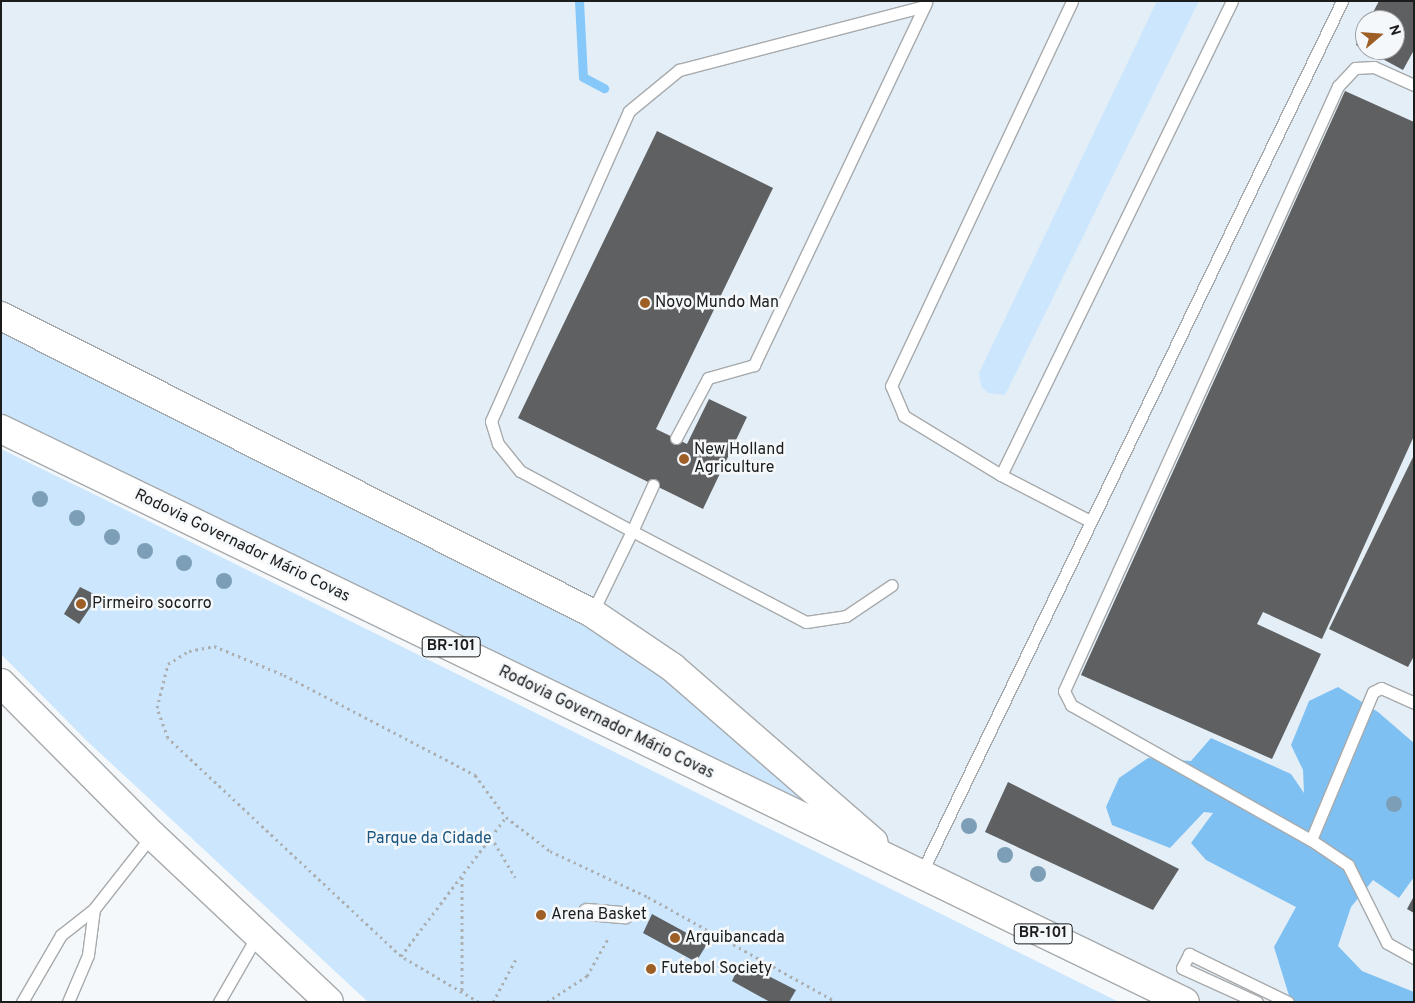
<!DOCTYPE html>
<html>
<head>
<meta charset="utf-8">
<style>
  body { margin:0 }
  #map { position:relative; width:1415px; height:1003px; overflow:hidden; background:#f5f8fb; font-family:Overpass,sans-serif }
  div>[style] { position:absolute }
  .built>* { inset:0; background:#e4eef6 }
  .green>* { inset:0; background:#cce7fd }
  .forest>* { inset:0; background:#7fc0f2 }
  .stream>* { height:9px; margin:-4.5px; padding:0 4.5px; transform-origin:4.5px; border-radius:4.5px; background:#87c8fb }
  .building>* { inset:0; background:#5e6062 }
  .path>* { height:3px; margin-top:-1.5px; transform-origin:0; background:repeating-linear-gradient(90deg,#adb0b2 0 2.5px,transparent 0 6.5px) }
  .roads { filter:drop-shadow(1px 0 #a7aaac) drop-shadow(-1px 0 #a7aaac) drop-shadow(0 1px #a7aaac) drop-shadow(0 -1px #a7aaac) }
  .service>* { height:11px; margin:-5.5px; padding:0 5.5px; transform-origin:5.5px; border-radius:5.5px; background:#fff }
  .pedestrian>* { height:16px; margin:-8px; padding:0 8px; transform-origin:8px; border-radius:8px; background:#fff }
  .trunk>* { height:28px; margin:-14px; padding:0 14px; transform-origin:14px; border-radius:14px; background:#fff }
  .trees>* { width:16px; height:16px; margin:-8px; border-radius:50%; background:#7c9fb7 }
  .dots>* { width:14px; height:14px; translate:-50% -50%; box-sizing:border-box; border:2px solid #f5f8fb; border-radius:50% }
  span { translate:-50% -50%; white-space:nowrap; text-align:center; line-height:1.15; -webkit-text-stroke:5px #f5f8fb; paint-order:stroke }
  .shield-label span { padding:1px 4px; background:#f5f8fb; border:1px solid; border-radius:4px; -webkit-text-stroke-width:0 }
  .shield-label { font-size:15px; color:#1b1d1d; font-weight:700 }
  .poi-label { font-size:16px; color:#1b1d1d }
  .left { translate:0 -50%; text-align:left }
  .street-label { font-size:16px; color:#1b1d1d }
  .park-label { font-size:16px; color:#195680 }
  .frame { position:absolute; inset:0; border:2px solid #1b1d1d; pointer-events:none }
  .north { position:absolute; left:1355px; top:10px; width:50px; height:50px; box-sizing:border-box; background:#f5f8fb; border:1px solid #9ea0a2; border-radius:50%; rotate:72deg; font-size:14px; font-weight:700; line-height:20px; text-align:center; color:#1b1d1d }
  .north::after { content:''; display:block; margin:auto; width:18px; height:22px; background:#9e5f27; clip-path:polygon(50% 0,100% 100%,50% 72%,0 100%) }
</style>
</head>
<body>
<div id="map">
  <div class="built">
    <i style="clip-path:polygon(evenodd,1px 1px,1414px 1px,1414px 1002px,1184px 1002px,953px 893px,1px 321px,1px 1px,1365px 20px,1395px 20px,1395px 50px,1365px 50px,1365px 20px)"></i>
  </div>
  <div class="green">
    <i style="clip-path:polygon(1157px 1px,1199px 1px,1005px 395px,988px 393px,981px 386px,979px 373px)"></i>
    <i style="clip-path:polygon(1px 316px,592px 613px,901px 866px,720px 763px,1px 415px)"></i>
    <i style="clip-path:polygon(1px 449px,106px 500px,1119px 1002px,368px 1002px,87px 741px,1px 654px)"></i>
  </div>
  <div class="forest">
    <i style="clip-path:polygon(1338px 687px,1378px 712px,1414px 743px,1414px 877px,1399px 898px,1373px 880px,1351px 907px,1338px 946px,1362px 971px,1414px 992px,1414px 1002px,1291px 1002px,1274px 947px,1296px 907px,1206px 860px,1191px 843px,1213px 813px,1204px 812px,1170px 848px,1112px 825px,1106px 807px,1119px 778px,1148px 758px,1191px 761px,1211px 738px,1291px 774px,1304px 793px,1303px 770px,1291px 745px,1309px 701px)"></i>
  </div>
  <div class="stream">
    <i style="left:579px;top:1px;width:76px;rotate:87deg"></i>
    <i style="left:583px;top:77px;width:24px;rotate:28deg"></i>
  </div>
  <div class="building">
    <i style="clip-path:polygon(1379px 1px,1414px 1px,1414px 50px,1403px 70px,1366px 50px,1395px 50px,1395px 20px,1369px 20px)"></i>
    <i style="clip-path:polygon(1365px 28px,1365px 50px,1356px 45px)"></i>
    <i style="clip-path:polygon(1345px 91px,1414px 122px,1414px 436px,1322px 639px,1263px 612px,1257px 624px,1321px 654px,1272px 759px,1081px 675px)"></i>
    <i style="clip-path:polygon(657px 131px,773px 188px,656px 429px,687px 444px,709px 399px,747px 417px,703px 509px,518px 418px)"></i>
    <i style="clip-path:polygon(1414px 455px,1414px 656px,1408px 667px,1329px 629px)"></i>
    <i style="clip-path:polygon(80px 587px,98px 596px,79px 624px,64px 614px)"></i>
    <i style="clip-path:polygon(1008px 782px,1179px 869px,1153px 910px,985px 832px)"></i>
    <i style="clip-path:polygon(1414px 896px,1414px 913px,1407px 909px)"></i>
    <i style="clip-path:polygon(652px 914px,707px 944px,696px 962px,643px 933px)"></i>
    <i style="clip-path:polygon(741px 962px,796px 990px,789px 1002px,770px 1002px,732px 981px)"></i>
  </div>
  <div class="path">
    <i style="left:491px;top:837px;width:47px;rotate:59deg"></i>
    <i style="left:462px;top:877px;width:115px;rotate:90deg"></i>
    <i style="left:401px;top:956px;width:174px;rotate:-52.9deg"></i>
    <i style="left:479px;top:1002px;width:91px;rotate:-149.5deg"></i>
    <i style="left:401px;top:956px;width:319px;rotate:-136.9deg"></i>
    <i style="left:168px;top:738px;width:32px;rotate:-110deg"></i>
    <i style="left:157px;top:708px;width:45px;rotate:-76deg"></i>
    <i style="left:168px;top:664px;width:25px;rotate:-32deg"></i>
    <i style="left:189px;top:651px;width:25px;rotate:-11deg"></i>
    <i style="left:214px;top:646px;width:76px;rotate:22.5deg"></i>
    <i style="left:284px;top:675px;width:216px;rotate:27.6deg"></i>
    <i style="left:475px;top:775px;width:52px;rotate:53.6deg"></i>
    <i style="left:506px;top:817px;width:56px;rotate:37.7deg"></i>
    <i style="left:550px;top:851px;width:108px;rotate:25.1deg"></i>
    <i style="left:648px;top:897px;width:216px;rotate:29.1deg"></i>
    <i style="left:493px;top:1002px;width:51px;rotate:-61.9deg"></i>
    <i style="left:547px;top:1002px;width:48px;rotate:-33deg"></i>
    <i style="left:587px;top:976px;width:45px;rotate:-60.6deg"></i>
  </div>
  <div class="roads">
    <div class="service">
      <i style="left:1414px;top:85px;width:44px;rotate:-155.8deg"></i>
      <i style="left:1374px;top:67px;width:19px;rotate:177deg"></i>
      <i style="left:1355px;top:68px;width:25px;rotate:133deg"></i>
      <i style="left:1338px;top:86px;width:664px;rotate:114.37deg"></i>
      <i style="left:1064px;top:691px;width:16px;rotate:63deg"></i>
      <i style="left:1071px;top:705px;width:275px;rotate:29.4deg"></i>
      <i style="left:1311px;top:840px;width:45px;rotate:34deg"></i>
      <i style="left:1348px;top:865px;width:87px;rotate:63.4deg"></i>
      <i style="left:1387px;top:943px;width:31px;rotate:29deg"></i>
      <i style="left:676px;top:438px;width:68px;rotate:-61.9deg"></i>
      <i style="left:708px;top:378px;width:48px;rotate:-15.8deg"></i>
      <i style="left:754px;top:365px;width:401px;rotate:-64.6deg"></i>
      <i style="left:1001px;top:475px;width:114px;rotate:-148.7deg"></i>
      <i style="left:904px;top:416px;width:33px;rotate:-113deg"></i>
      <i style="left:891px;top:386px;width:425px;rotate:-64.8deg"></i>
      <i style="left:653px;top:485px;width:51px;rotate:114.5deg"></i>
      <i style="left:632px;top:531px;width:196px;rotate:27.6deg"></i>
      <i style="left:806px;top:622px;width:40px;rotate:-8.5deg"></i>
      <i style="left:846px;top:616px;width:55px;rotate:-34deg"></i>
      <i style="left:1090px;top:521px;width:100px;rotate:-152.7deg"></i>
      <i style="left:1001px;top:475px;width:527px;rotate:-64.02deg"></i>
      <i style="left:592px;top:613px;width:91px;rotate:-64deg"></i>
      <i style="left:632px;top:531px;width:127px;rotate:-151.8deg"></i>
      <i style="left:520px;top:471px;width:35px;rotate:-129deg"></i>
      <i style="left:498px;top:444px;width:24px;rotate:-107deg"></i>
      <i style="left:491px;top:421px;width:339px;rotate:-66deg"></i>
      <i style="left:629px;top:111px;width:65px;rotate:-39.4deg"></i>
      <i style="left:679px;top:70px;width:253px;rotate:-14.6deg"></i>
      <i style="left:1311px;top:840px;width:160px;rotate:-67.3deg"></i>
      <i style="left:1373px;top:692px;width:9px;rotate:-27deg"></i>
      <i style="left:1381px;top:688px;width:36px;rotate:24deg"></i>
      <i style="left:920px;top:876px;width:971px;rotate:-64.25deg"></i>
      <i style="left:22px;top:1002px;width:78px;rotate:-59.8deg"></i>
      <i style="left:61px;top:935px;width:42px;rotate:-38.2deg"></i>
      <i style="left:94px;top:909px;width:94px;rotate:-51.9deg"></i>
      <i style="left:68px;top:1002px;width:51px;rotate:-66.9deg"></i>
      <i style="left:88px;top:955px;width:46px;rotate:-82.6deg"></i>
      <i style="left:219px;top:1002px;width:76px;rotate:-60.1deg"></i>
      <i style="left:1257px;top:1002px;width:82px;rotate:-155.6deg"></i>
      <i style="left:1182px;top:968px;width:16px;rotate:-63deg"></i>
      <i style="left:1189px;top:954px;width:110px;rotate:25.9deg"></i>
    </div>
    <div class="pedestrian">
      <i style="left:587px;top:912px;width:38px;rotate:5deg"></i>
    </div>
    <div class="trunk">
      <i style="left:1px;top:316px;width:661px;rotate:26.68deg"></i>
      <i style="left:592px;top:613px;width:97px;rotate:34deg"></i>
      <i style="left:672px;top:667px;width:267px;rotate:41deg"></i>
      <i style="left:1px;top:429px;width:1315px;rotate:25.82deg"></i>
      <i style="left:1px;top:683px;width:214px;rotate:45.2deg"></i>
      <i style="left:152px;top:835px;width:243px;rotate:43.3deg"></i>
    </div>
  </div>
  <div class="trees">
    <i style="left:40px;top:499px"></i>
    <i style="left:77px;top:518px"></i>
    <i style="left:112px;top:537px"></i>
    <i style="left:145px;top:551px"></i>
    <i style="left:184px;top:563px"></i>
    <i style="left:224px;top:581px"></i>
    <i style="left:1394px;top:804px"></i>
    <i style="left:969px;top:826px"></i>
    <i style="left:1005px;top:855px"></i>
    <i style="left:1038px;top:874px"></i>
  </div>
  <div class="dots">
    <i style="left:645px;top:303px;background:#9e5f27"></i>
    <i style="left:684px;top:459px;background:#9e5f27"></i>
    <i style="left:81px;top:604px;background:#9e5f27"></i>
    <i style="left:541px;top:915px;background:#9e5f27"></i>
    <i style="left:675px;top:938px;background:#9e5f27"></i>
    <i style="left:651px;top:969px;background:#9e5f27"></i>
  </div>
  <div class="shield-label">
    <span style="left:451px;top:647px">BR-101</span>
    <span style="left:1043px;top:934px">BR-101</span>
  </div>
  <div class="poi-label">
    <span class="left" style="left:655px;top:303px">Novo Mundo Man</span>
    <span class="left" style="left:694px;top:459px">New Holland<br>Agriculture</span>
    <span class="left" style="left:92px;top:604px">Pirmeiro socorro</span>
    <span class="left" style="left:551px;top:915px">Arena Basket</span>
    <span class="left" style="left:685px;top:938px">Arquibancada</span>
    <span class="left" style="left:661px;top:969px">Futebol Society</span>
  </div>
  <div class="street-label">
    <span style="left:242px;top:546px;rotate:26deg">Rodovia Governador Mário Covas</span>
    <span style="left:606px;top:723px;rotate:26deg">Rodovia Governador Mário Covas</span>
  </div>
  <div class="park-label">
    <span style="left:429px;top:839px">Parque da Cidade</span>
  </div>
  <div class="frame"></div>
  <div class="north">N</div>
</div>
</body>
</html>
